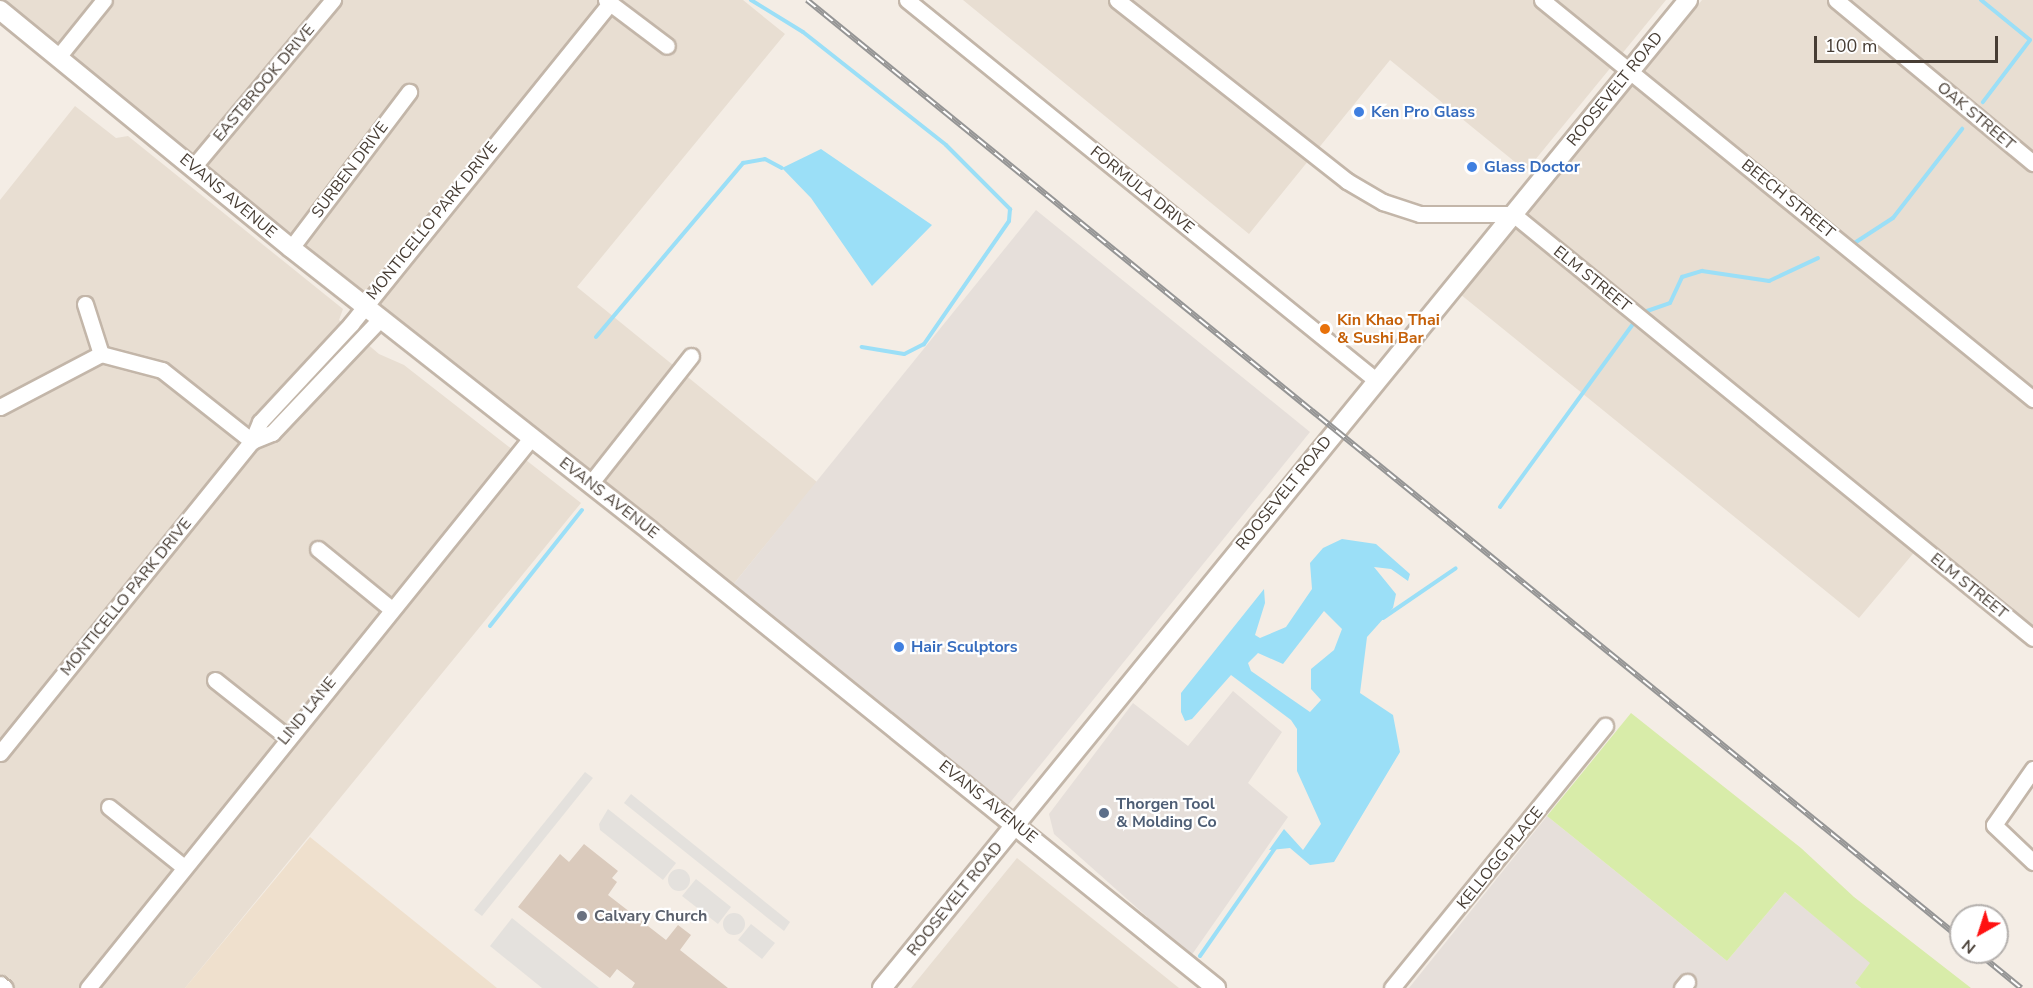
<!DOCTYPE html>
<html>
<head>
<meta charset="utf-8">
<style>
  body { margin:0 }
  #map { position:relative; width:2033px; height:988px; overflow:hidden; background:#f4ede5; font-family:"Nunito Sans",sans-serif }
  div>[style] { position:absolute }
  .residential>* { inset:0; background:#e8ded2 }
  .industrial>* { inset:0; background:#e6dfda }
  .education>* { inset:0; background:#efe0cd }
  .green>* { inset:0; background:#d8eca9 }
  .parking>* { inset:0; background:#e4e1dd }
  .round { border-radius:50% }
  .water>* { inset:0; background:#9bdff7 }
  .stream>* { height:4px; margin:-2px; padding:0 2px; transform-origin:2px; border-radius:2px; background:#9bdff7 }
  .building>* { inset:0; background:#dacabc }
  .roads { filter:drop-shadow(2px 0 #c3b6a9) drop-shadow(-2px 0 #c3b6a9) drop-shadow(0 2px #c3b6a9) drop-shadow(0 -2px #c3b6a9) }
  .minor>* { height:15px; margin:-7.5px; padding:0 7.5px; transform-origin:7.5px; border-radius:7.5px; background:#fff }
  .tertiary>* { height:18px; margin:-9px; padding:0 9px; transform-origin:9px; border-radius:9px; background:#fff }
  .rail>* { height:6px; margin-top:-3px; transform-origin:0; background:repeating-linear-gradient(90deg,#fff 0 11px,#959595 0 22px); box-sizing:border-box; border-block:2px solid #959595 }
  .dots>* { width:16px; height:16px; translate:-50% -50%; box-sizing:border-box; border:3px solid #fff; border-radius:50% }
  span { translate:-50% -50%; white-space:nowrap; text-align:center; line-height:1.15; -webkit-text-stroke:4.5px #fff; paint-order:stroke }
  .street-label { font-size:16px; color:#473d34 }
  .shop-label { font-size:16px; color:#366cbe; font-weight:700 }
  .left { translate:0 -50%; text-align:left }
  .food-label { font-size:16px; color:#c56008; font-weight:700 }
  .service-label { font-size:16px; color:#4e5e75; font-weight:700 }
  .worship-label { font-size:16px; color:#5b616d; font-weight:700 }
  .north { position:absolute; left:1949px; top:904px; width:60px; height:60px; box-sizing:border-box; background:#fff; border:2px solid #b5b1ae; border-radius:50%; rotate:219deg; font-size:16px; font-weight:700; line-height:24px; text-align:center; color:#473d34 }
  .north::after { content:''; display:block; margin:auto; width:21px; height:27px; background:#f11; clip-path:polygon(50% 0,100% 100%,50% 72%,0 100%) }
  .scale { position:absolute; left:1814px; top:36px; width:184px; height:27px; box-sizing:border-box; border:3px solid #473d34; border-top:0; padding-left:8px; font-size:18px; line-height:21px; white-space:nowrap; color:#473d34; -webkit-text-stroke:4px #fff; paint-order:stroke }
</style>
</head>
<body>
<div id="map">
  <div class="residential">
    <i style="clip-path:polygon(0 0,743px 0,785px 34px,577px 287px,817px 482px,732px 586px)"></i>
    <i style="clip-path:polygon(963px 0,1666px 0,1526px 171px,1390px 60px,1249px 234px)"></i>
    <i style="clip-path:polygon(1702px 0,2033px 0,2033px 633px,1922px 543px,1859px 618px,1460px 294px)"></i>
    <i style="clip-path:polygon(75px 106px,116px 138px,128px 136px,343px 309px,339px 320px,379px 354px,404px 365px,581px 503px,185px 988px,0 988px,0 200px)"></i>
    <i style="clip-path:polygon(1017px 858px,1179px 988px,911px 988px)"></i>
  </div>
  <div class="industrial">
    <i style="clip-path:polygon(1036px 210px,1310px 432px,1008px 805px,732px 586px)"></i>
    <i style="clip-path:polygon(1233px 691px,1282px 732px,1248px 783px,1288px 817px,1191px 956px,1054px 834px,1049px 814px,1133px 703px,1188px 746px)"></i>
    <i style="clip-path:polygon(1547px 816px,1727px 961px,1785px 892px,1871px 963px,1855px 983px,1861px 988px,1409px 988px)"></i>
  </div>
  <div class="education">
    <i style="clip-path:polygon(310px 837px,497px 988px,185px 988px)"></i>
  </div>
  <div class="green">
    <i style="clip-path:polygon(1631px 713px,1801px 848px,1854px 897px,1971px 988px,1861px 988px,1855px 983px,1870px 963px,1785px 892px,1727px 961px,1547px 816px)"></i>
  </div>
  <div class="parking">
    <i style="clip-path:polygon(585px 772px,593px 778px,482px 916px,474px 910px)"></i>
    <i style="clip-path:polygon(631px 794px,790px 922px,784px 931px,624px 803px)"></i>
    <i style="clip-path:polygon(608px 809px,676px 863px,663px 880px,600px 830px,599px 824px)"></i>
    <i class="round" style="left:668px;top:869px;width:22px;height:22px"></i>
    <i style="clip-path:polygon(696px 879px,731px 907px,718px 924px,682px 896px)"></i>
    <i class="round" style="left:723px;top:913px;width:22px;height:22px"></i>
    <i style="clip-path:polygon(512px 918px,599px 988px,542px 988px,490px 946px)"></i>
    <i style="clip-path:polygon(751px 924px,775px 943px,762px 959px,738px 940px)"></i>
  </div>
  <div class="water">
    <i style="clip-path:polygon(821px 149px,932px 225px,872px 286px,811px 198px,782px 168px)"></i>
    <i style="clip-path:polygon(evenodd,1342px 539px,1376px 544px,1410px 574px,1408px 581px,1391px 569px,1374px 567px,1396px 594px,1393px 608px,1367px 637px,1360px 693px,1393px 715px,1400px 752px,1334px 862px,1310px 865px,1290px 848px,1269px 850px,1284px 829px,1303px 850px,1321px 824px,1297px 771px,1297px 729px,1291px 720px,1231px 675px,1192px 719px,1185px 721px,1181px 712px,1181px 693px,1264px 589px,1265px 603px,1255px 635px,1260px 638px,1286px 627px,1312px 589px,1310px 563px,1323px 548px,1342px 539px,1324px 611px,1342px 629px,1334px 650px,1311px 669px,1311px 689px,1321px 700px,1310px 712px,1251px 671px,1248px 663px,1258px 653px,1283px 664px,1324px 611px)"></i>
  </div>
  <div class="stream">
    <i style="left:751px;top:0;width:61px;rotate:31.6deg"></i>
    <i style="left:803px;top:32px;width:182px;rotate:38.3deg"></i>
    <i style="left:946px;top:145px;width:91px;rotate:45deg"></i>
    <i style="left:1010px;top:209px;width:12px;rotate:95deg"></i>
    <i style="left:1009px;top:221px;width:150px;rotate:124.6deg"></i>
    <i style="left:924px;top:344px;width:22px;rotate:153deg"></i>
    <i style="left:904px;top:354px;width:43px;rotate:-170.5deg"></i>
    <i style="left:1981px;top:0;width:63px;rotate:39.2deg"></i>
    <i style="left:2030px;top:40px;width:78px;rotate:127.2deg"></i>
    <i style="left:1856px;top:242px;width:44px;rotate:-33deg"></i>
    <i style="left:1893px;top:218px;width:113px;rotate:-52.2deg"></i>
    <i style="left:1647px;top:311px;width:24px;rotate:-19deg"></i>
    <i style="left:1670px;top:303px;width:29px;rotate:-65deg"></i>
    <i style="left:1682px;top:277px;width:21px;rotate:-17deg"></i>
    <i style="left:1702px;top:271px;width:68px;rotate:8.5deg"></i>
    <i style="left:1769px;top:281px;width:54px;rotate:-25.1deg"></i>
    <i style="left:596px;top:337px;width:228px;rotate:-49.8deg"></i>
    <i style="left:743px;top:163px;width:22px;rotate:-10deg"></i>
    <i style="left:765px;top:159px;width:19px;rotate:28deg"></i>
    <i style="left:1500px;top:507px;width:225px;rotate:-54deg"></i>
    <i style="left:1383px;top:618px;width:88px;rotate:-34.4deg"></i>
    <i style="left:490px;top:626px;width:148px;rotate:-51.6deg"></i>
    <i style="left:1200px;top:956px;width:131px;rotate:-55.2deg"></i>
  </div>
  <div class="building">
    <i style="clip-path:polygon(584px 844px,618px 871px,612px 878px,617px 882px,608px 895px,666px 940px,678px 925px,691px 935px,680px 950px,728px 988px,632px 988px,635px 983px,617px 969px,610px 978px,518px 907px,560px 854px,569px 862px)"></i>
  </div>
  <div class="roads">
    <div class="minor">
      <i style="left:907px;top:0;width:605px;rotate:39.03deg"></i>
      <i style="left:1117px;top:0;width:293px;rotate:38.2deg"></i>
      <i style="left:1347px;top:181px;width:42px;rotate:30.3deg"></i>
      <i style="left:1383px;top:202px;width:39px;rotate:18deg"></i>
      <i style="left:1420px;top:214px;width:93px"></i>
      <i style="left:1513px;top:214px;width:671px;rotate:39.19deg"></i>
      <i style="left:1542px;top:0;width:633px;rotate:39.1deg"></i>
      <i style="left:1836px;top:0;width:256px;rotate:39.6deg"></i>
      <i style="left:610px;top:3px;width:71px;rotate:37deg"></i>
      <i style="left:58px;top:57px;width:73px;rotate:-51.1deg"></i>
      <i style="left:194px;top:166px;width:217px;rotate:-50.1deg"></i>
      <i style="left:291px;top:248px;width:196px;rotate:-52.9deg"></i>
      <i style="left:85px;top:304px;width:52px;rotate:72.3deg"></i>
      <i style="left:0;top:407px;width:114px;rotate:-27.7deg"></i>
      <i style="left:101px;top:354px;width:63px;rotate:14.7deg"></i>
      <i style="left:162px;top:370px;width:115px;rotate:38.3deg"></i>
      <i style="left:252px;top:441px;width:22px;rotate:-22deg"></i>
      <i style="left:272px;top:433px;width:157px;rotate:-46.5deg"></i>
      <i style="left:590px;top:484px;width:163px;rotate:-51.7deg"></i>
      <i style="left:318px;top:549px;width:93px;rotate:39.3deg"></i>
      <i style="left:215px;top:680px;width:92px;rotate:38.4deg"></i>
      <i style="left:0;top:753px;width:401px;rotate:-51.1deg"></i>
      <i style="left:252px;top:441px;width:21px;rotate:-67deg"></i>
      <i style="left:260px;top:422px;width:134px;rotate:-47.1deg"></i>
      <i style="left:351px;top:324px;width:412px;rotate:-51.1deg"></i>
      <i style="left:610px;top:3px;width:5px;rotate:-143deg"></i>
      <i style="left:2033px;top:769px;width:68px;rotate:124.9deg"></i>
      <i style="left:1994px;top:825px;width:54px;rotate:43.5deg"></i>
      <i style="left:109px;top:807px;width:96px;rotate:38.7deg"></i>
      <i style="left:0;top:984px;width:6px;rotate:39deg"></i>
      <i style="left:88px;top:988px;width:706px;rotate:-51.15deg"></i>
      <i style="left:1392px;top:988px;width:338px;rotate:-50.9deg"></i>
      <i style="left:1682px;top:988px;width:8px;rotate:-50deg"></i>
    </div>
    <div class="tertiary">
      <i style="left:0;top:10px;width:376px;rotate:39.3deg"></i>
      <i style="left:291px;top:248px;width:456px;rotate:38.2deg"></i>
      <i style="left:649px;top:530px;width:729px;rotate:38.93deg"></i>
      <i style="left:882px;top:988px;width:1275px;rotate:-50.79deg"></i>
    </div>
  </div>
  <div class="rail">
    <i style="left:807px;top:0;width:1488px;rotate:39.13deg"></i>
    <i style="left:1977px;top:952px;width:57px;rotate:39.3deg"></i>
  </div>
  <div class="dots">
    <i style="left:1359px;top:112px;background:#3f7fe0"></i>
    <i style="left:1472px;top:167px;background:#3f7fe0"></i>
    <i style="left:1325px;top:329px;background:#e8710a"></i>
    <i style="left:899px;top:647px;background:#3f7fe0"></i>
    <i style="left:1104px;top:813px;background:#5c6f8a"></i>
    <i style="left:582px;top:916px;background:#6b7280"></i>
  </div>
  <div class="street-label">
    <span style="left:264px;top:83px;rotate:-50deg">EASTBROOK DRIVE</span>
    <span style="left:1615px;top:89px;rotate:-51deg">ROOSEVELT ROAD</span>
    <span style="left:1976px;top:116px;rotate:40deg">OAK STREET</span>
    <span style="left:350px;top:170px;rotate:-53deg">SURBEN DRIVE</span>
    <span style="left:1142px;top:190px;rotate:39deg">FORMULA DRIVE</span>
    <span style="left:228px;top:196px;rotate:40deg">EVANS AVENUE</span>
    <span style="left:1788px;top:199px;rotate:39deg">BEECH STREET</span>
    <span style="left:432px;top:221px;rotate:-51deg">MONTICELLO PARK DRIVE</span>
    <span style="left:1592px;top:279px;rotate:39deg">ELM STREET</span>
    <span style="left:1284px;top:493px;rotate:-51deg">ROOSEVELT ROAD</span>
    <span style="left:609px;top:498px;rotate:38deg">EVANS AVENUE</span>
    <span style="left:1969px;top:586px;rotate:39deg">ELM STREET</span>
    <span style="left:126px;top:597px;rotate:-51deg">MONTICELLO PARK DRIVE</span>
    <span style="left:307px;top:711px;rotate:-51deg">LIND LANE</span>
    <span style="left:988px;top:802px;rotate:39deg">EVANS AVENUE</span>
    <span style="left:1500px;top:858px;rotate:-51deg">KELLOGG PLACE</span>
    <span style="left:955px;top:899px;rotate:-51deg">ROOSEVELT ROAD</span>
  </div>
  <div class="shop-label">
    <span class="left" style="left:1371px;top:112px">Ken Pro Glass</span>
    <span class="left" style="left:1484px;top:167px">Glass Doctor</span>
    <span class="left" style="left:911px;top:647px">Hair Sculptors</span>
  </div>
  <div class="food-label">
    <span class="left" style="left:1337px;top:329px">Kin Khao Thai<br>&amp; Sushi Bar</span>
  </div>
  <div class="service-label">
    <span class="left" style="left:1116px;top:813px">Thorgen Tool<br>&amp; Molding Co</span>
  </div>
  <div class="worship-label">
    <span class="left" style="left:594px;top:916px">Calvary Church</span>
  </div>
  <div class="north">N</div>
  <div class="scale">100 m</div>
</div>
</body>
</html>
